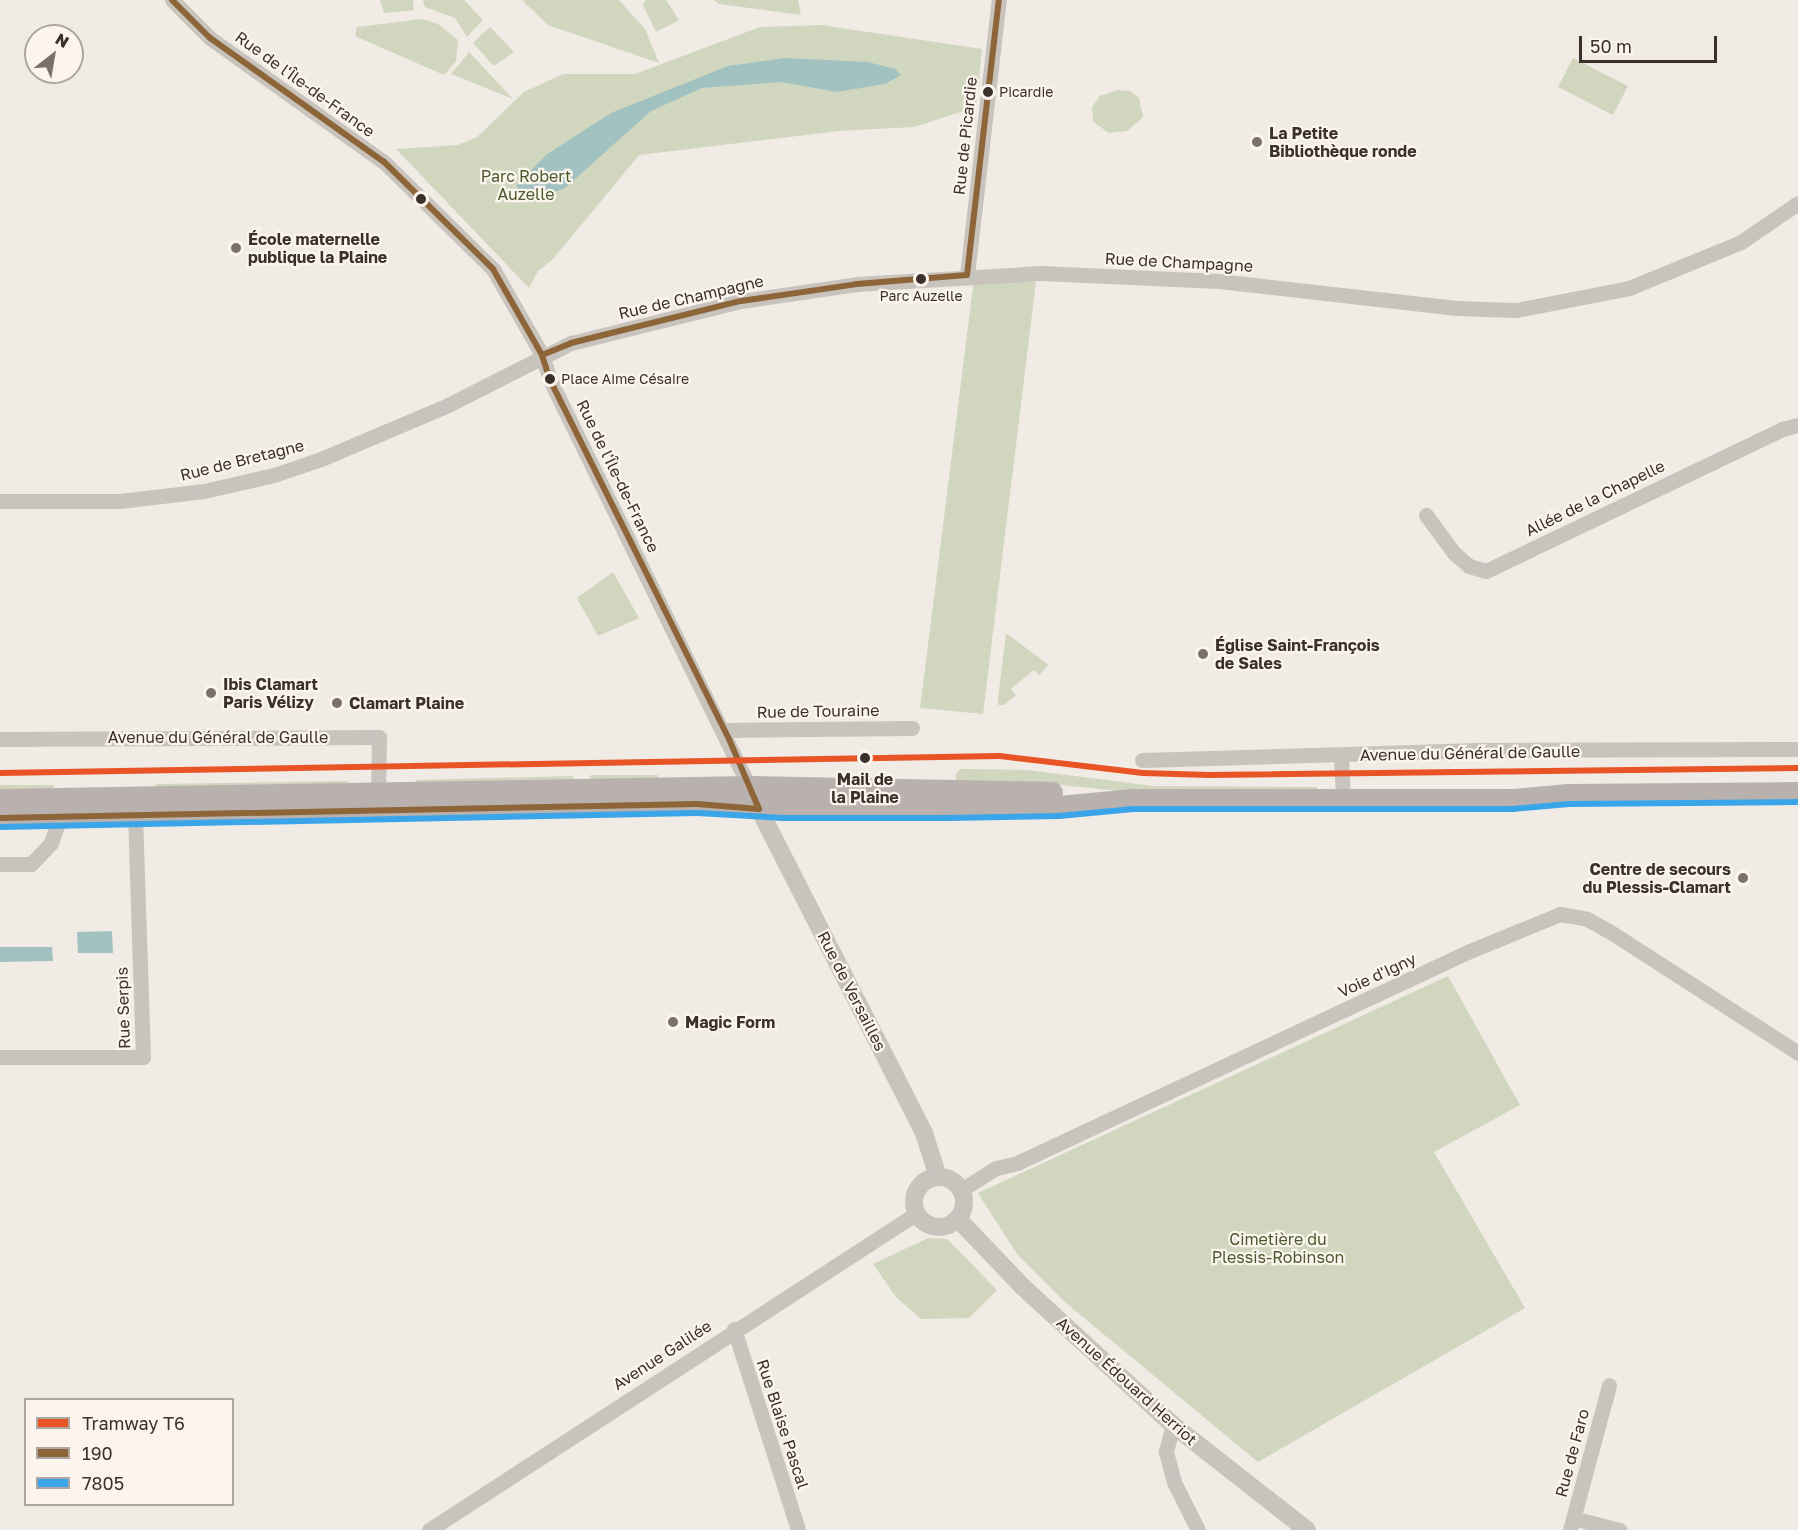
<!DOCTYPE html>
<html>
<head>
<meta charset="utf-8">
<style>
  body { margin:0 }
  #map { position:relative; width:1798px; height:1530px; overflow:hidden; background:#f0ebe5; font-family:"Golos Text",sans-serif }
  div>[style] { position:absolute }
  .green>* { inset:0; background:#d1d6bf }
  .water>* { inset:0; background:#a1c2c1 }
  .minor>* { height:15px; margin:-7.5px; padding:0 7.5px; transform-origin:7.5px; border-radius:7.5px; background:#c9c3be }
  .tertiary>* { height:18px; margin:-9px; padding:0 9px; transform-origin:9px; border-radius:9px; background:#c9c3be }
  .tertiary>.ring { margin:-9px; padding:0; box-sizing:content-box; background:none; border:18px solid #c9c3be; border-radius:50% }
  .primary>* { height:22px; margin:-11px; padding:0 11px; transform-origin:11px; border-radius:11px; background:#b8b1ad }
  .bus-1>* { height:6px; margin:-3px; padding:0 3px; transform-origin:3px; border-radius:3px; background:#8d6539 }
  .bus-2>* { height:6px; margin:-3px; padding:0 3px; transform-origin:3px; border-radius:3px; background:#3ba5ea }
  .tram-1>* { height:6px; margin:-3px; padding:0 3px; transform-origin:3px; border-radius:3px; background:#e85426 }
  .dots>* { width:16px; height:16px; translate:-50% -50%; box-sizing:border-box; border:3px solid #fbf5ee; border-radius:50% }
  span { translate:-50% -50%; white-space:nowrap; text-align:center; line-height:1.15; -webkit-text-stroke:4.5px #fbf5ee; paint-order:stroke }
  .bus-label { font-size:14px; color:#3b302b }
  .left { translate:0 -50%; text-align:left }
  .street-label { font-size:16px; color:#3b302b }
  .poi-label { font-size:16px; color:#3b302b; font-weight:700 }
  .right { translate:-100% -50%; text-align:right }
  .park-label { font-size:16px; color:#4a5a2e }
  .stop-label { font-size:16px; color:#3b302b; font-weight:700 }
  .legend { position:absolute; left:24px; top:1398px; width:210px; height:108px; box-sizing:border-box; background:#fbf5ee; border:2px solid #aea6a0; margin:0; padding:8px 10px; list-style:none; font-size:18px; color:#3b302b }
  .legend li { display:flex; align-items:center; gap:12px; height:30px }
  .legend b { width:30px; border:2px solid #aea6a0 }
  .north { position:absolute; left:24px; top:24px; width:60px; height:60px; box-sizing:border-box; background:#fbf5ee; border:2px solid #aea6a0; border-radius:50%; rotate:31deg; font-size:16px; font-weight:700; line-height:24px; text-align:center; color:#3b302b }
  .north::after { content:''; display:block; margin:auto; width:21px; height:27px; background:#7a716c; clip-path:polygon(50% 0,100% 100%,50% 72%,0 100%) }
  .scale { position:absolute; left:1579px; top:36px; width:138px; height:27px; box-sizing:border-box; border:3px solid #3b302b; border-top:0; padding-left:8px; font-size:18px; line-height:21px; white-space:nowrap; color:#3b302b; -webkit-text-stroke:4px #fbf5ee; paint-order:stroke }
</style>
</head>
<body>
<div id="map">
  <div class="green">
    <i style="clip-path:polygon(380px 0,413px 0,414px 10px,384px 13px)"></i>
    <i style="clip-path:polygon(423px 0,464px 0,483px 20px,467px 37px,455px 18px,425px 7px)"></i>
    <i style="clip-path:polygon(522px 0,619px 0,645px 29px,659px 63px,548px 25px)"></i>
    <i style="clip-path:polygon(646px 0,666px 0,679px 20px,656px 32px,643px 5px)"></i>
    <i style="clip-path:polygon(714px 0,798px 0,801px 15px,719px 4px)"></i>
    <i style="clip-path:polygon(422px 19px,438px 24px,458px 40px,456px 61px,444px 75px,355px 36px,357px 27px)"></i>
    <i style="clip-path:polygon(821px 25px,982px 49px,976px 107px,914px 127px,839px 131px,639px 155px,553px 259px,538px 271px,529px 288px,396px 149px,458px 145px,477px 137px,524px 92px,563px 74px,635px 74px,760px 27px)"></i>
    <i style="clip-path:polygon(490px 27px,514px 52px,494px 66px,473px 43px)"></i>
    <i style="clip-path:polygon(469px 52px,513px 99px,451px 74px)"></i>
    <i style="clip-path:polygon(1573px 58px,1628px 86px,1613px 115px,1558px 87px)"></i>
    <i style="clip-path:polygon(1117px 90px,1130px 91px,1139px 98px,1143px 117px,1127px 131px,1109px 133px,1093px 122px,1092px 107px,1100px 96px)"></i>
    <i style="clip-path:polygon(974px 279px,1036px 282px,983px 714px,920px 708px)"></i>
    <i style="clip-path:polygon(613px 572px,639px 618px,598px 636px,577px 598px)"></i>
    <i style="clip-path:polygon(1006px 633px,1049px 665px,1039px 675px,1034px 670px,1011px 689px,1016px 695px,1004px 705px,998px 705px,998px 698px)"></i>
    <i style="clip-path:polygon(960px 769px,1027px 770px,1154px 786px,1317px 787px,1317px 791px,1118px 791px,1025px 781px,958px 782px,955px 776px)"></i>
    <i style="clip-path:polygon(591px 775px,658px 775px,658px 780px,589px 779px)"></i>
    <i style="clip-path:polygon(573px 776px,574px 783px,416px 784px,416px 780px)"></i>
    <i style="clip-path:polygon(348px 781px,348px 785px,156px 788px,156px 784px)"></i>
    <i style="clip-path:polygon(0 785px,54px 785px,54px 790px,0 790px)"></i>
    <i style="clip-path:polygon(1448px 976px,1520px 1105px,1434px 1152px,1525px 1308px,1258px 1462px,1066px 1303px,1017px 1254px,978px 1193px)"></i>
    <i style="clip-path:polygon(928px 1238px,947px 1239px,997px 1290px,969px 1318px,921px 1319px,896px 1297px,873px 1264px)"></i>
  </div>
  <div class="water">
    <i style="clip-path:polygon(785px 58px,868px 62px,895px 69px,901px 75px,885px 84px,837px 92px,781px 82px,702px 88px,651px 111px,565px 188px,542px 197px,517px 192px,517px 185px,546px 155px,611px 113px,728px 66px)"></i>
    <i style="clip-path:polygon(112px 931px,113px 953px,78px 953px,77px 932px)"></i>
    <i style="clip-path:polygon(0 947px,52px 947px,53px 961px,0 962px)"></i>
  </div>
  <div class="minor">
    <i style="left:172px;top:0;width:54px;rotate:45deg"></i>
    <i style="left:210px;top:38px;width:214px;rotate:35.5deg"></i>
    <i style="left:384px;top:162px;width:153px;rotate:44.5deg"></i>
    <i style="left:493px;top:269px;width:99px;rotate:60.3deg"></i>
    <i style="left:542px;top:355px;width:26px;rotate:72deg"></i>
    <i style="left:550px;top:380px;width:462px;rotate:63.9deg"></i>
    <i style="left:967px;top:275px;width:277px;rotate:-83.4deg"></i>
    <i style="left:0;top:501px;width:120px"></i>
    <i style="left:120px;top:501px;width:85px;rotate:-6.8deg"></i>
    <i style="left:204px;top:491px;width:72px;rotate:-12.9deg"></i>
    <i style="left:274px;top:475px;width:50px;rotate:-18.8deg"></i>
    <i style="left:321px;top:459px;width:138px;rotate:-23deg"></i>
    <i style="left:448px;top:405px;width:138px;rotate:-26.8deg"></i>
    <i style="left:571px;top:343px;width:175px;rotate:-13.9deg"></i>
    <i style="left:741px;top:301px;width:117px;rotate:-8.3deg"></i>
    <i style="left:857px;top:284px;width:184px;rotate:-3.4deg"></i>
    <i style="left:1041px;top:273px;width:178px;rotate:2.6deg"></i>
    <i style="left:1219px;top:281px;width:239px;rotate:6.5deg"></i>
    <i style="left:1456px;top:308px;width:60px;rotate:1.9deg"></i>
    <i style="left:1516px;top:310px;width:115px;rotate:-11deg"></i>
    <i style="left:1629px;top:288px;width:121px;rotate:-22.3deg"></i>
    <i style="left:1741px;top:242px;width:69px;rotate:-34.4deg"></i>
    <i style="left:1426px;top:515px;width:47px;rotate:53.6deg"></i>
    <i style="left:1454px;top:553px;width:20px;rotate:41deg"></i>
    <i style="left:1469px;top:566px;width:18px;rotate:16deg"></i>
    <i style="left:1486px;top:571px;width:328px;rotate:-25.6deg"></i>
    <i style="left:1782px;top:429px;width:16px;rotate:-14deg"></i>
    <i style="left:724px;top:730px;width:188px;rotate:-0.6deg"></i>
    <i style="left:0;top:739px;width:379px;rotate:-0.3deg"></i>
    <i style="left:379px;top:737px;width:65px;rotate:90.9deg"></i>
    <i style="left:1341px;top:757px;width:40px;rotate:87.1deg"></i>
    <i style="left:1142px;top:760px;width:344px;rotate:-1.7deg"></i>
    <i style="left:1486px;top:750px;width:312px;rotate:-0.2deg"></i>
    <i style="left:0;top:864px;width:31px"></i>
    <i style="left:31px;top:864px;width:29px;rotate:-46deg"></i>
    <i style="left:51px;top:843px;width:28px;rotate:-71deg"></i>
    <i style="left:0;top:1057px;width:143px"></i>
    <i style="left:143px;top:1057px;width:242px;rotate:-91.9deg"></i>
    <i style="left:961px;top:1190px;width:41px;rotate:-32.2deg"></i>
    <i style="left:996px;top:1168px;width:22px;rotate:-13deg"></i>
    <i style="left:1017px;top:1163px;width:495px;rotate:-25.1deg"></i>
    <i style="left:1465px;top:953px;width:103px;rotate:-22.3deg"></i>
    <i style="left:1560px;top:914px;width:27px;rotate:10deg"></i>
    <i style="left:1587px;top:919px;width:25px;rotate:29deg"></i>
    <i style="left:1609px;top:931px;width:225px;rotate:32.8deg"></i>
    <i style="left:734px;top:1329px;width:211px;rotate:72.3deg"></i>
    <i style="left:1173px;top:1425px;width:28px;rotate:105deg"></i>
    <i style="left:1166px;top:1452px;width:31px;rotate:75deg"></i>
    <i style="left:1174px;top:1482px;width:54px;rotate:63.4deg"></i>
    <i style="left:1573px;top:1518px;width:48px;rotate:14.6deg"></i>
    <i style="left:429px;top:1530px;width:582px;rotate:-33.01deg"></i>
    <i style="left:1570px;top:1530px;width:150px;rotate:-74.9deg"></i>
  </div>
  <div class="tertiary">
    <i style="left:759px;top:809px;width:364px;rotate:63deg"></i>
    <i style="left:924px;top:1133px;width:46px;rotate:72.3deg"></i>
    <i class="ring" style="left:914px;top:1177px;width:32px;height:32px"></i>
    <i style="left:958px;top:1219px;width:93px;rotate:46.3deg"></i>
    <i style="left:1022px;top:1286px;width:205px;rotate:42.6deg"></i>
    <i style="left:1173px;top:1425px;width:170px;rotate:38.1deg"></i>
  </div>
  <div class="primary">
    <i style="left:0;top:800px;width:750px;rotate:-0.99deg"></i>
    <i style="left:750px;top:787px;width:302px;rotate:1.1deg"></i>
    <i style="left:0;top:818px;width:697px;rotate:-1.15deg"></i>
    <i style="left:697px;top:804px;width:86px;rotate:3.3deg"></i>
    <i style="left:783px;top:809px;width:166px"></i>
    <i style="left:949px;top:809px;width:110px;rotate:-1deg"></i>
    <i style="left:1059px;top:807px;width:75px;rotate:-5.3deg"></i>
    <i style="left:1134px;top:800px;width:379px"></i>
    <i style="left:1513px;top:800px;width:56px;rotate:-5.1deg"></i>
    <i style="left:1569px;top:795px;width:229px;rotate:-0.5deg"></i>
  </div>
  <div class="bus-1">
    <i style="left:542px;top:355px;width:31px;rotate:-22deg"></i>
    <i style="left:571px;top:343px;width:175px;rotate:-13.9deg"></i>
    <i style="left:741px;top:301px;width:117px;rotate:-8.3deg"></i>
    <i style="left:857px;top:284px;width:110px;rotate:-4.7deg"></i>
    <i style="left:967px;top:275px;width:277px;rotate:-83.4deg"></i>
    <i style="left:0;top:818px;width:697px;rotate:-1.15deg"></i>
    <i style="left:697px;top:804px;width:62px;rotate:4.6deg"></i>
    <i style="left:759px;top:809px;width:76px;rotate:-113.2deg"></i>
    <i style="left:729px;top:739px;width:401px;rotate:-116.5deg"></i>
    <i style="left:550px;top:380px;width:26px;rotate:-108deg"></i>
    <i style="left:542px;top:355px;width:99px;rotate:-119.7deg"></i>
    <i style="left:493px;top:269px;width:153px;rotate:-135.5deg"></i>
    <i style="left:384px;top:162px;width:214px;rotate:-144.5deg"></i>
    <i style="left:210px;top:38px;width:54px;rotate:-135deg"></i>
  </div>
  <div class="bus-2">
    <i style="left:0;top:827px;width:697px;rotate:-1.15deg"></i>
    <i style="left:697px;top:813px;width:86px;rotate:3.3deg"></i>
    <i style="left:783px;top:818px;width:166px"></i>
    <i style="left:949px;top:818px;width:110px;rotate:-1deg"></i>
    <i style="left:1059px;top:816px;width:75px;rotate:-5.3deg"></i>
    <i style="left:1134px;top:809px;width:379px"></i>
    <i style="left:1513px;top:809px;width:56px;rotate:-5.1deg"></i>
    <i style="left:1569px;top:804px;width:229px;rotate:-0.5deg"></i>
  </div>
  <div class="tram-1">
    <i style="left:0;top:773px;width:1000px;rotate:-0.97deg"></i>
    <i style="left:1000px;top:756px;width:144px;rotate:6.8deg"></i>
    <i style="left:1143px;top:773px;width:66px;rotate:1.7deg"></i>
    <i style="left:1209px;top:775px;width:589px;rotate:-0.68deg"></i>
  </div>
  <div class="dots">
    <i style="left:988px;top:92px;background:#3b302b"></i>
    <i style="left:1257px;top:142px;background:#7a716c"></i>
    <i style="left:421px;top:199px;background:#3b302b"></i>
    <i style="left:236px;top:248px;background:#7a716c"></i>
    <i style="left:921px;top:279px;background:#3b302b"></i>
    <i style="left:550px;top:379px;background:#3b302b"></i>
    <i style="left:1203px;top:654px;background:#7a716c"></i>
    <i style="left:211px;top:693px;background:#7a716c"></i>
    <i style="left:337px;top:703px;background:#7a716c"></i>
    <i style="left:865px;top:758px;background:#3b302b"></i>
    <i style="left:1743px;top:878px;background:#7a716c"></i>
    <i style="left:673px;top:1022px;background:#7a716c"></i>
  </div>
  <div class="bus-label">
    <span class="left" style="left:999px;top:92px">Picardie</span>
    <span style="left:921px;top:296px">Parc Auzelle</span>
    <span class="left" style="left:561px;top:379px">Place Aime Césaire</span>
  </div>
  <div class="street-label">
    <span style="left:305px;top:84px;rotate:36deg">Rue de l'Île-de-France</span>
    <span style="left:965px;top:136px;rotate:-84deg">Rue de Picardie</span>
    <span style="left:1179px;top:262px;rotate:3deg">Rue de Champagne</span>
    <span style="left:691px;top:297px;rotate:-13deg">Rue de Champagne</span>
    <span style="left:242px;top:460px;rotate:-14deg">Rue de Bretagne</span>
    <span style="left:618px;top:476px;rotate:64deg">Rue de l'Île-de-France</span>
    <span style="left:1595px;top:498px;rotate:-26deg">Allée de la Chapelle</span>
    <span style="left:818px;top:711px;rotate:-1deg">Rue de Touraine</span>
    <span style="left:218px;top:737px">Avenue du Général de Gaulle</span>
    <span style="left:1470px;top:753px;rotate:-1deg">Avenue du Général de Gaulle</span>
    <span style="left:1377px;top:975px;rotate:-25deg">Voie d'Igny</span>
    <span style="left:852px;top:991px;rotate:63deg">Rue de Versailles</span>
    <span style="left:123px;top:1008px;rotate:-92deg">Rue Serpis</span>
    <span style="left:662px;top:1355px;rotate:-33deg">Avenue Galilée</span>
    <span style="left:1127px;top:1381px;rotate:42deg">Avenue Édouard Herriot</span>
    <span style="left:783px;top:1424px;rotate:72deg">Rue Blaise Pascal</span>
    <span style="left:1572px;top:1453px;rotate:-75deg">Rue de Faro</span>
  </div>
  <div class="poi-label">
    <span class="left" style="left:1269px;top:142px">La Petite<br>Bibliothèque ronde</span>
    <span class="left" style="left:248px;top:248px">École maternelle<br>publique la Plaine</span>
    <span class="left" style="left:1215px;top:654px">Église Saint-François<br>de Sales</span>
    <span class="left" style="left:223px;top:693px">Ibis Clamart<br>Paris Vélizy</span>
    <span class="left" style="left:349px;top:703px">Clamart Plaine</span>
    <span class="right" style="left:1731px;top:878px">Centre de secours<br>du Plessis-Clamart</span>
    <span class="left" style="left:685px;top:1022px">Magic Form</span>
  </div>
  <div class="park-label">
    <span style="left:526px;top:185px">Parc Robert<br>Auzelle</span>
    <span style="left:1278px;top:1248px">Cimetière du<br>Plessis-Robinson</span>
  </div>
  <div class="stop-label">
    <span style="left:865px;top:788px">Mail de<br>la Plaine</span>
  </div>
  <ul class="legend">
  <li><b style="height:8px;background:#e85426"></b>Tramway T6</li>
  <li><b style="height:8px;background:#8d6539"></b>190</li>
  <li><b style="height:8px;background:#3ba5ea"></b>7805</li>
  </ul>
  <div class="north">N</div>
  <div class="scale">50 m</div>
</div>
</body>
</html>
